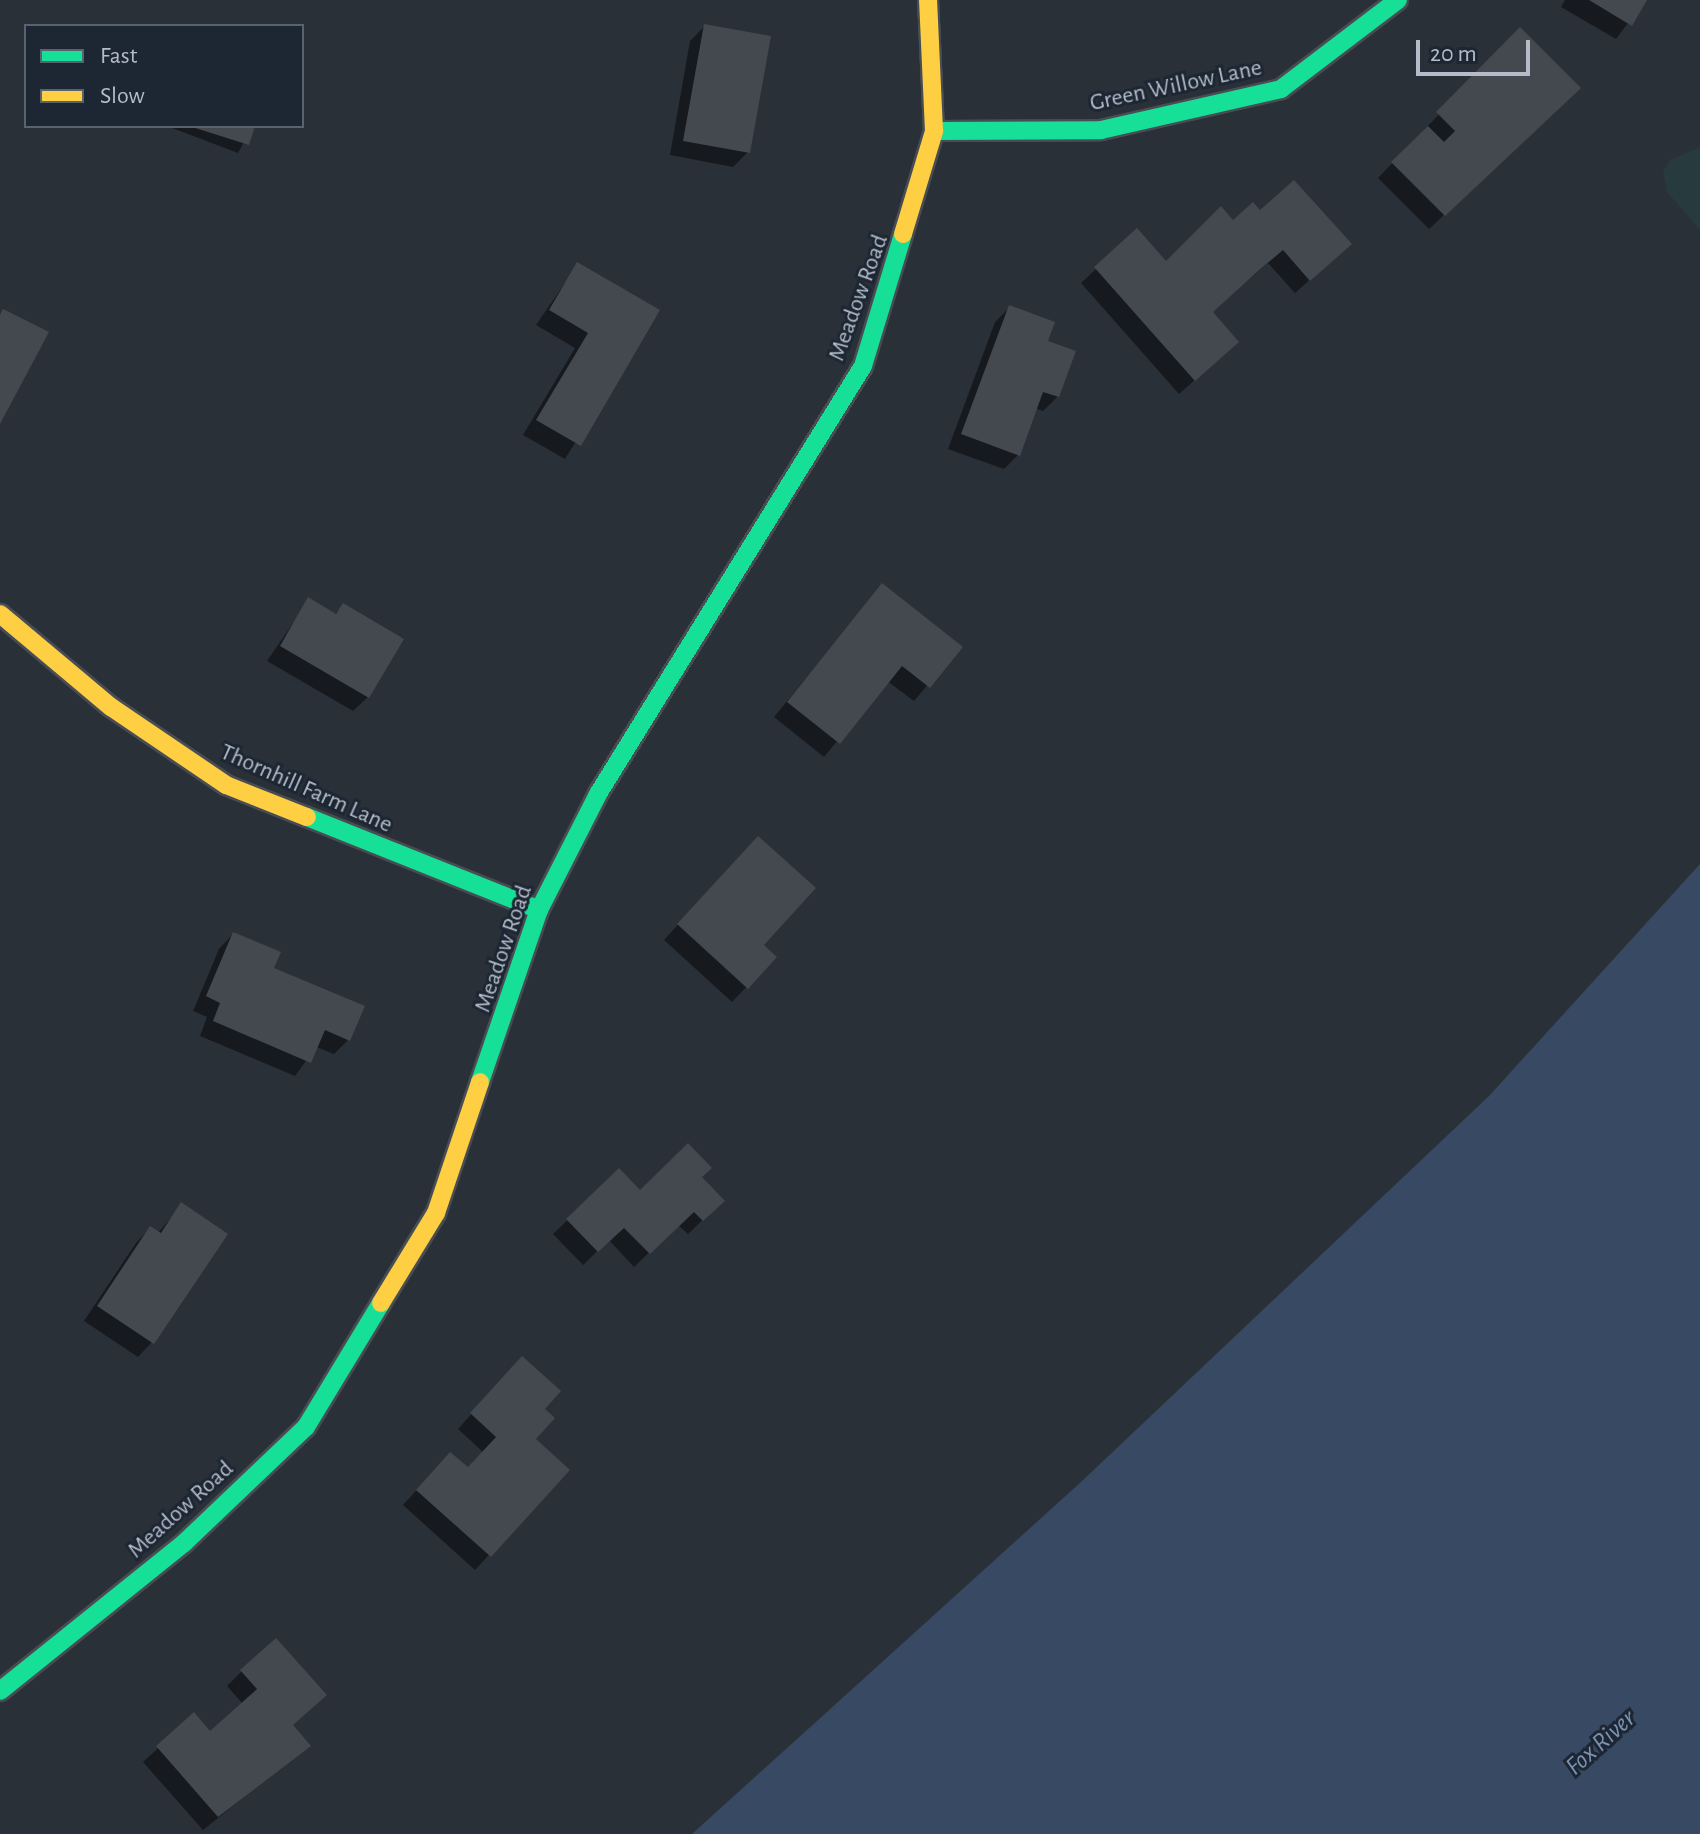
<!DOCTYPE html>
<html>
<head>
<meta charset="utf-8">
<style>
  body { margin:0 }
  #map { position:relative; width:1700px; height:1834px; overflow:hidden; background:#2a3038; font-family:"Alegreya Sans",sans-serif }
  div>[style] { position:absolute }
  .green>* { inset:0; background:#273a3e }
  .water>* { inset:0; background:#384963 }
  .shadow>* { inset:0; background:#0007 }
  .building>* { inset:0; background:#444950 }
  .roads { filter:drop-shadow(2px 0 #484c53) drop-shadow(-2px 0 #484c53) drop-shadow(0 2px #484c53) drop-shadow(0 -2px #484c53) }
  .fast>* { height:18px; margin:-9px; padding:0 9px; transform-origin:9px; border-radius:9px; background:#16e098 }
  .slow>* { height:18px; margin:-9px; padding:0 9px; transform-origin:9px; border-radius:9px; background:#ffcf43 }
  span { translate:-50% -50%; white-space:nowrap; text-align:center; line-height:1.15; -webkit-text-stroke:6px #1d2633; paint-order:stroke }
  .street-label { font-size:24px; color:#b4bcc9 }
  .water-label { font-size:26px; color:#7c92b1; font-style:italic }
  .legend { position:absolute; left:24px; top:24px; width:280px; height:104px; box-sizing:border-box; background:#1d2633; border:2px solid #59626f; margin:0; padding:10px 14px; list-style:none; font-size:24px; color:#b4bcc9 }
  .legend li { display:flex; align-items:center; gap:16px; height:40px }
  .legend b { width:40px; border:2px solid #59626f }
  .scale { position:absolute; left:1416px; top:40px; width:114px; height:36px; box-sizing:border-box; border:4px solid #b4bcc9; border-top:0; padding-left:10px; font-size:24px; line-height:28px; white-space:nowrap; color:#b4bcc9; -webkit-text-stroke:6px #1d2633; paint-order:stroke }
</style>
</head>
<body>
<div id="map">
  <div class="green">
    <i style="clip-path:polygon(1700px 147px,1700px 230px,1667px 192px,1663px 171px,1670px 160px)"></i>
  </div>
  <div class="water">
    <i style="clip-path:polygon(1700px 864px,1700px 1834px,692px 1834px,1081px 1482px,1489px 1096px)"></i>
  </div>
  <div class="shadow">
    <i style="clip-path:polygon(1565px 0,1645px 0,1616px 39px,1561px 7px)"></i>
    <i style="clip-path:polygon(705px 26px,748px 152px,733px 167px,670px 155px,690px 41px)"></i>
    <i style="clip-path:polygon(1520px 30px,1564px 102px,1429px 229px,1378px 178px)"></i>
    <i style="clip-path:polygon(167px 126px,253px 126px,238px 153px)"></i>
    <i style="clip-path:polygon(1260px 213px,1334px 258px,1295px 293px,1268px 263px,1240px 287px,1211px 313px,1222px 356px,1179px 394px,1081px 283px,1137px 231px,1166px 264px)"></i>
    <i style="clip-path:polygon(578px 264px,657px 311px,565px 459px,523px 435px,575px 348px,536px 325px)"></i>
    <i style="clip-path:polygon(1010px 307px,1045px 342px,1058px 396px,1043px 411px,1035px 408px,1018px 455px,1004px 469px,948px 449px,995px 322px)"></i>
    <i style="clip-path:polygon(882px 586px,960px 647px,914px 701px,887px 681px,824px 757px,774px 717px)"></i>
    <i style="clip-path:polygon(309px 600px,334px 615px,343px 606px,368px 697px,353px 711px,267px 661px)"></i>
    <i style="clip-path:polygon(743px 853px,762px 945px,775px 957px,732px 1002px,664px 940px)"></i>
    <i style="clip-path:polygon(233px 934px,348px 1040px,334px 1054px,316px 1047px,295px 1076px,200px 1036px,207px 1017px,193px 1011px,219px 949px)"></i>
    <i style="clip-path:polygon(619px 1171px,640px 1193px,699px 1178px,722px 1201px,688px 1234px,678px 1225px,634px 1267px,609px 1240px,583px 1265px,553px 1234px)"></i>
    <i style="clip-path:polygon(182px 1205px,152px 1342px,138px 1357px,84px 1321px,136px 1243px,150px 1228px,158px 1233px)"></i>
    <i style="clip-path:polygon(508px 1373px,542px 1410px,533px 1440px,567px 1470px,475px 1570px,403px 1505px,436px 1469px,467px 1469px,483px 1452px,458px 1429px)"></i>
    <i style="clip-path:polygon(242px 1671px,308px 1746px,203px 1830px,143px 1762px,194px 1715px,210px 1733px,243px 1704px,227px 1686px)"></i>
  </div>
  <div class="building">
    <i style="clip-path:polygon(1589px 0,1647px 0,1632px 26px)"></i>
    <i style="clip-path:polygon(704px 24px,771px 36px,750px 153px,683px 141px)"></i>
    <i style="clip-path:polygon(1520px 27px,1581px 88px,1445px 216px,1391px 162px,1428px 126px,1444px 142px,1455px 131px,1436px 112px)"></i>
    <i style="clip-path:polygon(189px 126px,255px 126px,249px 145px)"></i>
    <i style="clip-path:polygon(1294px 180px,1352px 244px,1310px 281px,1283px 250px,1257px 272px,1213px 312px,1239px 342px,1195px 381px,1094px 267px,1137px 228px,1166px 261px,1221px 206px,1233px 220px,1253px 202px,1260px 210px)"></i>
    <i style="clip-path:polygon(577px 262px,660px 310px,581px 446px,536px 420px,588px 333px,549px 310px)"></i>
    <i style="clip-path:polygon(1009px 305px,1055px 322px,1048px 341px,1076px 351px,1059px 397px,1043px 392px,1020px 456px,961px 434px)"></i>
    <i style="clip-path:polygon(3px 309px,49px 332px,0 424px,0 315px)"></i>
    <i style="clip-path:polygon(882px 583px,963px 647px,930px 688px,902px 666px,840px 744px,787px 702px)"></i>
    <i style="clip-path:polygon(308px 597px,336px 614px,343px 603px,404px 639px,369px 698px,280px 646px)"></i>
    <i style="clip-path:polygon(758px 836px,816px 888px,764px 945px,777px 957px,748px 989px,677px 924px)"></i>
    <i style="clip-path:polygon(233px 932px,281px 952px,274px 968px,365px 1006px,350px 1041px,325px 1030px,311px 1063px,213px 1021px,220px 1003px,206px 996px)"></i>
    <i style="clip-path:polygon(688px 1143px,712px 1168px,702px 1177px,725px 1201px,703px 1221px,694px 1212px,650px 1254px,624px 1228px,598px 1252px,566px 1219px,619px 1168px,640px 1190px)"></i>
    <i style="clip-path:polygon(181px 1202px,228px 1234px,154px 1344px,97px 1306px,150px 1226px,161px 1233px)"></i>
    <i style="clip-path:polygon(522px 1356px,561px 1391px,545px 1409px,555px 1418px,536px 1439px,570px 1470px,491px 1557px,416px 1490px,450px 1452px,468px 1467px,496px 1437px,470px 1413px)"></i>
    <i style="clip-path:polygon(276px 1638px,327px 1695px,293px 1725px,311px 1746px,218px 1817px,156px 1746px,194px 1712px,210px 1731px,257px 1689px,240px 1670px)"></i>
  </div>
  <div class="roads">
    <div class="fast">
      <i style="left:934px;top:131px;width:167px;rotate:-0.3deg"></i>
      <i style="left:1101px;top:130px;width:185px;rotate:-12.8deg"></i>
      <i style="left:1281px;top:89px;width:147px;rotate:-37.3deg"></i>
      <i style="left:307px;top:817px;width:250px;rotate:21.8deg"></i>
      <i style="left:480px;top:1082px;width:182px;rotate:-71.1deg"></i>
      <i style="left:539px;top:910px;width:130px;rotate:-63deg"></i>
      <i style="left:598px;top:794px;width:503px;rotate:-58.24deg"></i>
      <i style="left:863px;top:366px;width:138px;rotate:-73.1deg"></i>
      <i style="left:0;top:1691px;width:236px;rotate:-38.8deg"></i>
      <i style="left:184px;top:1543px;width:168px;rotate:-43.6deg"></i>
      <i style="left:306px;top:1427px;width:145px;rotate:-58.8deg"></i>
    </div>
    <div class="slow">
      <i style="left:903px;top:234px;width:108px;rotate:-73.2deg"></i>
      <i style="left:934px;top:131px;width:131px;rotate:-92.6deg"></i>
      <i style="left:0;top:614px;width:145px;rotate:40deg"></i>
      <i style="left:111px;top:707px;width:139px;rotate:34.1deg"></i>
      <i style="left:226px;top:785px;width:87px;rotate:21.6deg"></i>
      <i style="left:381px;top:1303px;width:105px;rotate:-58.6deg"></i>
      <i style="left:436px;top:1213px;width:138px;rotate:-71.4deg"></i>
    </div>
  </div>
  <div class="street-label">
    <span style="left:1176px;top:86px;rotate:-12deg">Green Willow Lane</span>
    <span style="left:859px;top:298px;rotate:-70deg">Meadow Road</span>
    <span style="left:306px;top:789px;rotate:24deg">Thornhill Farm Lane</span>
    <span style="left:504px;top:949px;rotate:-71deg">Meadow Road</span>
    <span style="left:181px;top:1510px;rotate:-42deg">Meadow Road</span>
  </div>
  <div class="water-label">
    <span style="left:1601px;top:1743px;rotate:-42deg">Fox River</span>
  </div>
  <ul class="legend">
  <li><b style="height:10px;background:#16e098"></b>Fast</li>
  <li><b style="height:10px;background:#ffcf43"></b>Slow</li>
  </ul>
  <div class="scale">20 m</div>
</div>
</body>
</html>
